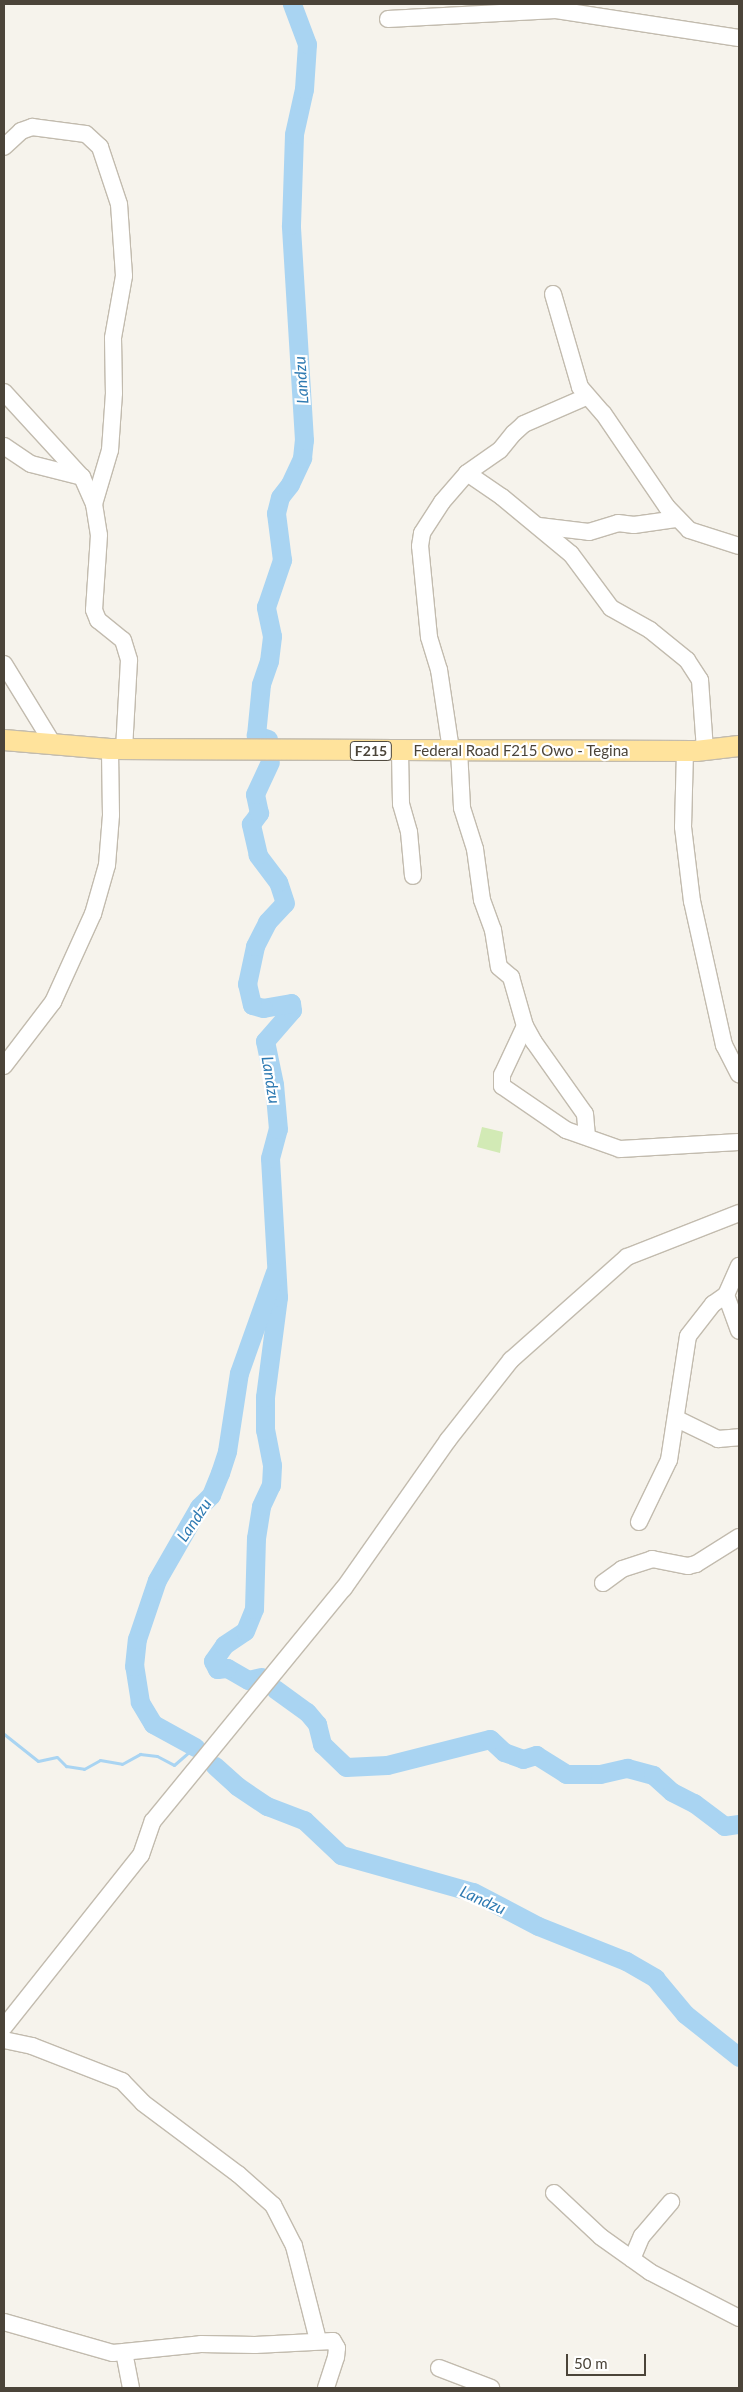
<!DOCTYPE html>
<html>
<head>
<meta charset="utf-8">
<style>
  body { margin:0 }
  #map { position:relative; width:743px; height:2392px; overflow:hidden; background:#f6f3ec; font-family:Lato,sans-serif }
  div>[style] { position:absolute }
  .green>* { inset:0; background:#d2eab5 }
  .stream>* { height:3px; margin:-1.5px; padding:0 1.5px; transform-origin:1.5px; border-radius:1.5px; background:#a9d4f2 }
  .river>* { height:19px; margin:-9.5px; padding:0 9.5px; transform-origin:9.5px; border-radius:9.5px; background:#a9d4f2 }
  .roads { filter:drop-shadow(1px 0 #c2bbae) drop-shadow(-1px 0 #c2bbae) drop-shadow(0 1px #c2bbae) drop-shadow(0 -1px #c2bbae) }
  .minor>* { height:16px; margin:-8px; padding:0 8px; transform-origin:8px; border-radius:8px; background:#fff }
  .major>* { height:20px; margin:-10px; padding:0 10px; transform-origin:10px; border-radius:10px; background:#ffe39c }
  span { translate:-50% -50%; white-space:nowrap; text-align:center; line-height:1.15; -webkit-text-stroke:4.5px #fff; paint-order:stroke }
  .shield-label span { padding:1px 4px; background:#fff; border:1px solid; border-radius:4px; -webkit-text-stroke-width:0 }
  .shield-label { font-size:14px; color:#4b4439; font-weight:700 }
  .street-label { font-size:15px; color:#4b4439 }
  .water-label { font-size:16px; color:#2e7ab2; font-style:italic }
  .frame { position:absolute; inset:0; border:5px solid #4b4439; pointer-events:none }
  .scale { position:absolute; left:566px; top:2354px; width:80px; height:22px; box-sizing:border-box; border:2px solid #4b4439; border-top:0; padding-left:6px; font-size:15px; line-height:18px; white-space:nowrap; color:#4b4439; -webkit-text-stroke:4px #fff; paint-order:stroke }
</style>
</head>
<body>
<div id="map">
  <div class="green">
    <i style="clip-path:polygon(482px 1127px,503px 1132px,500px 1153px,477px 1147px)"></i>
  </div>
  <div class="stream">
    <i style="left:4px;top:1734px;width:43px;rotate:38.5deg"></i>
    <i style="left:38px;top:1761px;width:19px;rotate:-12deg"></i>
    <i style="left:57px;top:1757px;width:13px;rotate:45deg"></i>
    <i style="left:66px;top:1766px;width:18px;rotate:9deg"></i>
    <i style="left:84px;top:1769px;width:18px;rotate:-29deg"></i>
    <i style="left:100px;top:1760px;width:22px;rotate:10deg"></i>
    <i style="left:122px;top:1764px;width:21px;rotate:-29deg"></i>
    <i style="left:140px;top:1754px;width:17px;rotate:7deg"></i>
    <i style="left:157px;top:1756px;width:19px;rotate:28deg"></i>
    <i style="left:174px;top:1765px;width:28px;rotate:-41deg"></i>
  </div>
  <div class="river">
    <i style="left:268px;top:739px;width:13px;rotate:-162deg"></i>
    <i style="left:256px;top:735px;width:51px;rotate:-84.4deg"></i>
    <i style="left:261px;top:684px;width:24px;rotate:-71deg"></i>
    <i style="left:269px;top:661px;width:25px;rotate:-83deg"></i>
    <i style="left:272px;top:636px;width:30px;rotate:-102deg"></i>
    <i style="left:266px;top:607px;width:50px;rotate:-71.2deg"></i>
    <i style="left:282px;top:560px;width:47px;rotate:-97.3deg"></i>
    <i style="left:276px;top:513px;width:16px;rotate:-76deg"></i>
    <i style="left:280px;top:497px;width:16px;rotate:-52deg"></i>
    <i style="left:290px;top:484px;width:29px;rotate:-65deg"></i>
    <i style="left:302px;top:458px;width:18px;rotate:-84deg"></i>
    <i style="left:304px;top:440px;width:215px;rotate:-93.5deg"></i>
    <i style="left:291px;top:225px;width:91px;rotate:-88.1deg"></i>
    <i style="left:294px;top:134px;width:46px;rotate:-77.5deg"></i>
    <i style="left:304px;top:89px;width:45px;rotate:-86.2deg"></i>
    <i style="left:307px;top:44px;width:43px;rotate:-110.6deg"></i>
    <i style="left:261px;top:1677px;width:13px;rotate:167deg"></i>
    <i style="left:248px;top:1680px;width:24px;rotate:-150deg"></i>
    <i style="left:227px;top:1668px;width:10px;rotate:174deg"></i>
    <i style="left:217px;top:1669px;width:9px;rotate:-117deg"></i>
    <i style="left:213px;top:1661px;width:19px;rotate:-55deg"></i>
    <i style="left:224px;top:1645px;width:25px;rotate:-34deg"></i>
    <i style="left:245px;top:1631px;width:24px;rotate:-68deg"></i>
    <i style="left:254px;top:1609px;width:71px;rotate:-88.4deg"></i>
    <i style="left:256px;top:1538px;width:32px;rotate:-81deg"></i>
    <i style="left:261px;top:1506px;width:23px;rotate:-65deg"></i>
    <i style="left:271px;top:1485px;width:20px;rotate:-87deg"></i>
    <i style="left:272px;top:1465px;width:36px;rotate:-101deg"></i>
    <i style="left:265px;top:1430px;width:33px;rotate:-90deg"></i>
    <i style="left:265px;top:1397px;width:101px;rotate:-82.6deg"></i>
    <i style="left:278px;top:1297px;width:139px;rotate:-93.3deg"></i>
    <i style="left:270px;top:1158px;width:30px;rotate:-75deg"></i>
    <i style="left:278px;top:1129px;width:45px;rotate:-95.1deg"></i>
    <i style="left:274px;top:1084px;width:44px;rotate:-101.8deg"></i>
    <i style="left:265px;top:1041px;width:41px;rotate:-48.9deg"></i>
    <i style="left:292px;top:1010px;width:7px;rotate:-98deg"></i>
    <i style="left:291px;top:1003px;width:28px;rotate:170deg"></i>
    <i style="left:263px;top:1008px;width:11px;rotate:-165deg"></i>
    <i style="left:252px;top:1005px;width:22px;rotate:-103deg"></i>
    <i style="left:247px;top:984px;width:39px;rotate:-78deg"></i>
    <i style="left:255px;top:946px;width:27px;rotate:-63deg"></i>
    <i style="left:267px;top:922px;width:26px;rotate:-47deg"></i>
    <i style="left:285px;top:903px;width:22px;rotate:-108deg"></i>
    <i style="left:278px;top:882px;width:34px;rotate:-127deg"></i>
    <i style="left:258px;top:855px;width:32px;rotate:-103deg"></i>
    <i style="left:251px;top:824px;width:14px;rotate:-54deg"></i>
    <i style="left:259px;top:813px;width:19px;rotate:-102deg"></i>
    <i style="left:255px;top:794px;width:35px;rotate:-65deg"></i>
    <i style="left:275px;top:1689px;width:39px;rotate:36deg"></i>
    <i style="left:307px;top:1712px;width:16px;rotate:50deg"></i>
    <i style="left:317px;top:1724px;width:21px;rotate:76deg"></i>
    <i style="left:322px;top:1744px;width:33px;rotate:44deg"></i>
    <i style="left:346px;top:1767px;width:41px;rotate:-2.8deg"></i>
    <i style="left:387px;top:1765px;width:106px;rotate:-14.2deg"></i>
    <i style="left:490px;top:1739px;width:19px;rotate:43deg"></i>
    <i style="left:504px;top:1752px;width:20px;rotate:20deg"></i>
    <i style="left:523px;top:1759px;width:14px;rotate:-17deg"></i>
    <i style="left:536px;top:1755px;width:36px;rotate:32deg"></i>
    <i style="left:566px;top:1774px;width:34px"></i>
    <i style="left:600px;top:1774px;width:28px;rotate:-13deg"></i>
    <i style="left:627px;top:1768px;width:27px;rotate:15deg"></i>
    <i style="left:653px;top:1775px;width:25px;rotate:42deg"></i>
    <i style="left:672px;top:1792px;width:25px;rotate:27deg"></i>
    <i style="left:694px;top:1803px;width:38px;rotate:37deg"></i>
    <i style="left:724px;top:1826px;width:15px;rotate:-8deg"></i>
    <i style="left:195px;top:1747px;width:48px;rotate:-151.3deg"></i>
    <i style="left:153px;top:1724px;width:26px;rotate:-121deg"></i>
    <i style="left:140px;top:1702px;width:36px;rotate:-99deg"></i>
    <i style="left:134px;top:1666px;width:27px;rotate:-84deg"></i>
    <i style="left:137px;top:1639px;width:62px;rotate:-71.3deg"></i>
    <i style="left:157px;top:1580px;width:84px;rotate:-60.1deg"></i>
    <i style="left:199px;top:1507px;width:17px;rotate:-45deg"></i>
    <i style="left:211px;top:1495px;width:24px;rotate:-68deg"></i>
    <i style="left:220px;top:1473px;width:23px;rotate:-72deg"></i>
    <i style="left:227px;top:1451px;width:79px;rotate:-81.3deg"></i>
    <i style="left:239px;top:1373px;width:107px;rotate:-70.4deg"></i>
    <i style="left:215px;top:1766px;width:30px;rotate:42deg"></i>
    <i style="left:237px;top:1786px;width:36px;rotate:34deg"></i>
    <i style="left:267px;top:1806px;width:40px;rotate:21deg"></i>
    <i style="left:304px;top:1820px;width:51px;rotate:43.4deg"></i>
    <i style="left:341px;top:1855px;width:137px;rotate:15.7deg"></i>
    <i style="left:473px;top:1892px;width:73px;rotate:27.6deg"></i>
    <i style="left:538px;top:1926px;width:95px;rotate:21.7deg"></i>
    <i style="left:626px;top:1961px;width:34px;rotate:30deg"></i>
    <i style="left:655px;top:1978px;width:47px;rotate:50.2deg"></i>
    <i style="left:685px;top:2014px;width:69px;rotate:38.5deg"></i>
  </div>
  <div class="roads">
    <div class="minor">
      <i style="left:388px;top:19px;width:168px;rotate:-3.1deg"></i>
      <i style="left:556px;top:10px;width:185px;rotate:8.7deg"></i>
      <i style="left:4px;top:147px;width:23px;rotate:-43deg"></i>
      <i style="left:21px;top:131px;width:12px;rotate:-20deg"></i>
      <i style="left:32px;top:127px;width:54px;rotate:7.4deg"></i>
      <i style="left:86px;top:134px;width:19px;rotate:43deg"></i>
      <i style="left:100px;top:147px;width:60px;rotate:71.6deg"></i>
      <i style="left:119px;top:204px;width:72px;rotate:86deg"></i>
      <i style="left:124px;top:276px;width:63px;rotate:100.1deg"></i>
      <i style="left:113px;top:338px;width:55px;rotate:89deg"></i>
      <i style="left:114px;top:393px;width:57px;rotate:94deg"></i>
      <i style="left:110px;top:450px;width:56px;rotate:106.5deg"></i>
      <i style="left:553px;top:294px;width:97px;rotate:73.8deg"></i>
      <i style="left:580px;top:387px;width:35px;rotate:49deg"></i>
      <i style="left:603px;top:413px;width:114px;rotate:55.8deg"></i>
      <i style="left:667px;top:507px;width:32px;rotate:46deg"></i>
      <i style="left:689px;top:530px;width:52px;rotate:17.7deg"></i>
      <i style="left:4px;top:392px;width:115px;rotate:47.5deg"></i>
      <i style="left:82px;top:477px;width:30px;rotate:66deg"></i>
      <i style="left:94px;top:504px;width:31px;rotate:81deg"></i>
      <i style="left:99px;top:535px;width:75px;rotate:93.8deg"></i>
      <i style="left:94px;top:610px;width:11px;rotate:68deg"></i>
      <i style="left:98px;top:620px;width:32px;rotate:39deg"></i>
      <i style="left:123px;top:640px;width:21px;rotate:73deg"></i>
      <i style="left:129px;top:660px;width:89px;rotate:93.2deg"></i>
      <i style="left:4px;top:446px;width:32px;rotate:34deg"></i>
      <i style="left:31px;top:464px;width:53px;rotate:14.3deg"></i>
      <i style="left:467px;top:473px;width:42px;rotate:34.4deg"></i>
      <i style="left:502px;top:497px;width:89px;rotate:39.6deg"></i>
      <i style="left:571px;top:554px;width:67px;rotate:53.5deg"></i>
      <i style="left:611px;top:608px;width:45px;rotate:29.4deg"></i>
      <i style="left:650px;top:630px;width:48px;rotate:39deg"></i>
      <i style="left:687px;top:660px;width:24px;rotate:57deg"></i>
      <i style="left:700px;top:680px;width:70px;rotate:85.9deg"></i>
      <i style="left:539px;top:526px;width:50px;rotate:6.8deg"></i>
      <i style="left:589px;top:532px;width:30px;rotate:-17deg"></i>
      <i style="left:618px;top:523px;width:16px;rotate:7deg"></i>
      <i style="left:634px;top:525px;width:42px;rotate:-8.1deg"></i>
      <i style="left:4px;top:664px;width:94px;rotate:58.5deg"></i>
      <i style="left:451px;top:750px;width:81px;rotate:-98.5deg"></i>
      <i style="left:439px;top:670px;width:34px;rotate:-107deg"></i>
      <i style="left:429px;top:637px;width:91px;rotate:-95.6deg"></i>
      <i style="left:420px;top:546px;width:13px;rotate:-81deg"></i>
      <i style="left:422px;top:533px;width:37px;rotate:-57deg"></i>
      <i style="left:442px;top:502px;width:38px;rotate:-49deg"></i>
      <i style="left:467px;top:473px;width:40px;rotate:-34.9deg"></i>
      <i style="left:500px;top:450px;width:22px;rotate:-51deg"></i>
      <i style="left:514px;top:433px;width:13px;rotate:-42deg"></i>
      <i style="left:524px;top:424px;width:68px;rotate:-23.5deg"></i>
      <i style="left:459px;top:750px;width:58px;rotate:87deg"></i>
      <i style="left:462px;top:808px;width:43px;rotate:72.4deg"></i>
      <i style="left:475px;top:849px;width:51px;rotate:82.2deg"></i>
      <i style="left:482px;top:900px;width:32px;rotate:70deg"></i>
      <i style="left:493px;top:930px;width:37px;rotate:81deg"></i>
      <i style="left:499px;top:967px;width:16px;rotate:40deg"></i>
      <i style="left:511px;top:977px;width:51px;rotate:74.1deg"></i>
      <i style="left:525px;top:1026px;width:18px;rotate:61deg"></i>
      <i style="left:534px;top:1042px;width:88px;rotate:54.7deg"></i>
      <i style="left:585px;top:1114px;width:22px;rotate:85deg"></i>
      <i style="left:400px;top:751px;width:53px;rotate:88.9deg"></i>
      <i style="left:401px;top:804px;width:29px;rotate:74deg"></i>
      <i style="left:409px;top:832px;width:44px;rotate:84.8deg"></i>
      <i style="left:685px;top:751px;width:76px;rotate:91.5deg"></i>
      <i style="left:683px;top:827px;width:75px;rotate:83.1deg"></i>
      <i style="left:692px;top:901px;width:148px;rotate:77.5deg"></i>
      <i style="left:724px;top:1045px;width:33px;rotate:63deg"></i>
      <i style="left:525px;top:1026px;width:54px;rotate:115.1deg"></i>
      <i style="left:502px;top:1075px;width:11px;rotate:90deg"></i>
      <i style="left:502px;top:1086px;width:78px;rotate:34.5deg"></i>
      <i style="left:566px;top:1130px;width:57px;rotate:19.4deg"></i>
      <i style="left:620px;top:1149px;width:119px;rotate:-3.4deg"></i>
      <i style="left:4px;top:1066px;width:81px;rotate:-52.6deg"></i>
      <i style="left:53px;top:1002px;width:97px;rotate:-65.6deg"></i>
      <i style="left:93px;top:914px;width:51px;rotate:-74.1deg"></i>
      <i style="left:107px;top:865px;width:50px;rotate:-85.4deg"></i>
      <i style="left:111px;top:815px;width:66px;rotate:-90.9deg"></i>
      <i style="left:726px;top:1295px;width:38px;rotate:70deg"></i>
      <i style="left:677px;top:1419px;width:46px;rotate:26deg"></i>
      <i style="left:718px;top:1439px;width:21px;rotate:-5deg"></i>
      <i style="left:639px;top:1522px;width:69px;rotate:-64.2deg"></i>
      <i style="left:669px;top:1460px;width:125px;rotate:-81.3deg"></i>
      <i style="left:688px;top:1336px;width:41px;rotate:-52deg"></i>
      <i style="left:713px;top:1304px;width:16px;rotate:-35deg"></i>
      <i style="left:726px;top:1295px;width:32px;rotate:-66deg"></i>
      <i style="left:603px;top:1583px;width:24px;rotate:-36deg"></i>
      <i style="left:622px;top:1569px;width:32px;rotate:-18deg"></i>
      <i style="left:652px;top:1559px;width:37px;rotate:11deg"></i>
      <i style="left:688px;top:1566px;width:8px;rotate:-14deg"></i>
      <i style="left:696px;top:1564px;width:51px;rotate:-32.1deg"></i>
      <i style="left:4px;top:2027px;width:220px;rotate:-51.5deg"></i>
      <i style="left:141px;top:1855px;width:36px;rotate:-71deg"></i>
      <i style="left:153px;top:1821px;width:301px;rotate:-50.7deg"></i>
      <i style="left:344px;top:1588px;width:181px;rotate:-54.9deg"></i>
      <i style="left:448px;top:1440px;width:102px;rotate:-51.8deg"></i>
      <i style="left:511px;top:1360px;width:155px;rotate:-41.6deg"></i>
      <i style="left:627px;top:1257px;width:120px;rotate:-21.4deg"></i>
      <i style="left:4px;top:2040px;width:29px;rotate:12deg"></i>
      <i style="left:32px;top:2046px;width:97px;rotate:21.3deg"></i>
      <i style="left:122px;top:2081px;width:30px;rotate:46deg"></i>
      <i style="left:143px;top:2103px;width:119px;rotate:36.8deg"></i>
      <i style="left:238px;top:2174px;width:47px;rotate:41.5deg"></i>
      <i style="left:273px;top:2205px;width:46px;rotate:62.9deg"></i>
      <i style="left:294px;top:2246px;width:97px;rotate:75.7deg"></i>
      <i style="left:554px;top:2193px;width:64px;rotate:43.1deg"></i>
      <i style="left:601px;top:2237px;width:60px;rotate:35.5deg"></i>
      <i style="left:650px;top:2272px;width:100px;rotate:27.3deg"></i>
      <i style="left:632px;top:2259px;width:25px;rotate:-67deg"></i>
      <i style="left:642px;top:2236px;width:45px;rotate:-49.5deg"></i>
      <i style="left:4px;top:2322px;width:113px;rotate:15.9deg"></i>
      <i style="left:113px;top:2353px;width:88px;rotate:-5.8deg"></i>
      <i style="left:201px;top:2344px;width:54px;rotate:1.1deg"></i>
      <i style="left:255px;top:2345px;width:78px;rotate:-2.9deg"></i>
      <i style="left:333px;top:2341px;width:8px;rotate:60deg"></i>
      <i style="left:337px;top:2348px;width:9px;rotate:96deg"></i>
      <i style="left:336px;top:2357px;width:33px;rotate:108deg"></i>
      <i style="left:124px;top:2352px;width:37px;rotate:79deg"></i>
      <i style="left:439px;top:2368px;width:56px;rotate:21deg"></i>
    </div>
    <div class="major">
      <i style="left:4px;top:740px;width:106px;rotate:4.9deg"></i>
      <i style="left:110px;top:749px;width:586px;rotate:0.2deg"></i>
      <i style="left:696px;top:751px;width:43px;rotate:-6.6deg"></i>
    </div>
  </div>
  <div class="shield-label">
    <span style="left:371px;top:751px">F215</span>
  </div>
  <div class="street-label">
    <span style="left:521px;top:751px">Federal Road F215 Owo - Tegina</span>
  </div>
  <div class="water-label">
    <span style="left:301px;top:380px;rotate:-94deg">Landzu</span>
    <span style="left:271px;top:1080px;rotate:81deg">Landzu</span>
    <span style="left:194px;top:1520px;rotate:-56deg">Landzu</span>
    <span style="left:483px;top:1900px;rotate:24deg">Landzu</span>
  </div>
  <div class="frame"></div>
  <div class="scale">50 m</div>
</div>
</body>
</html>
